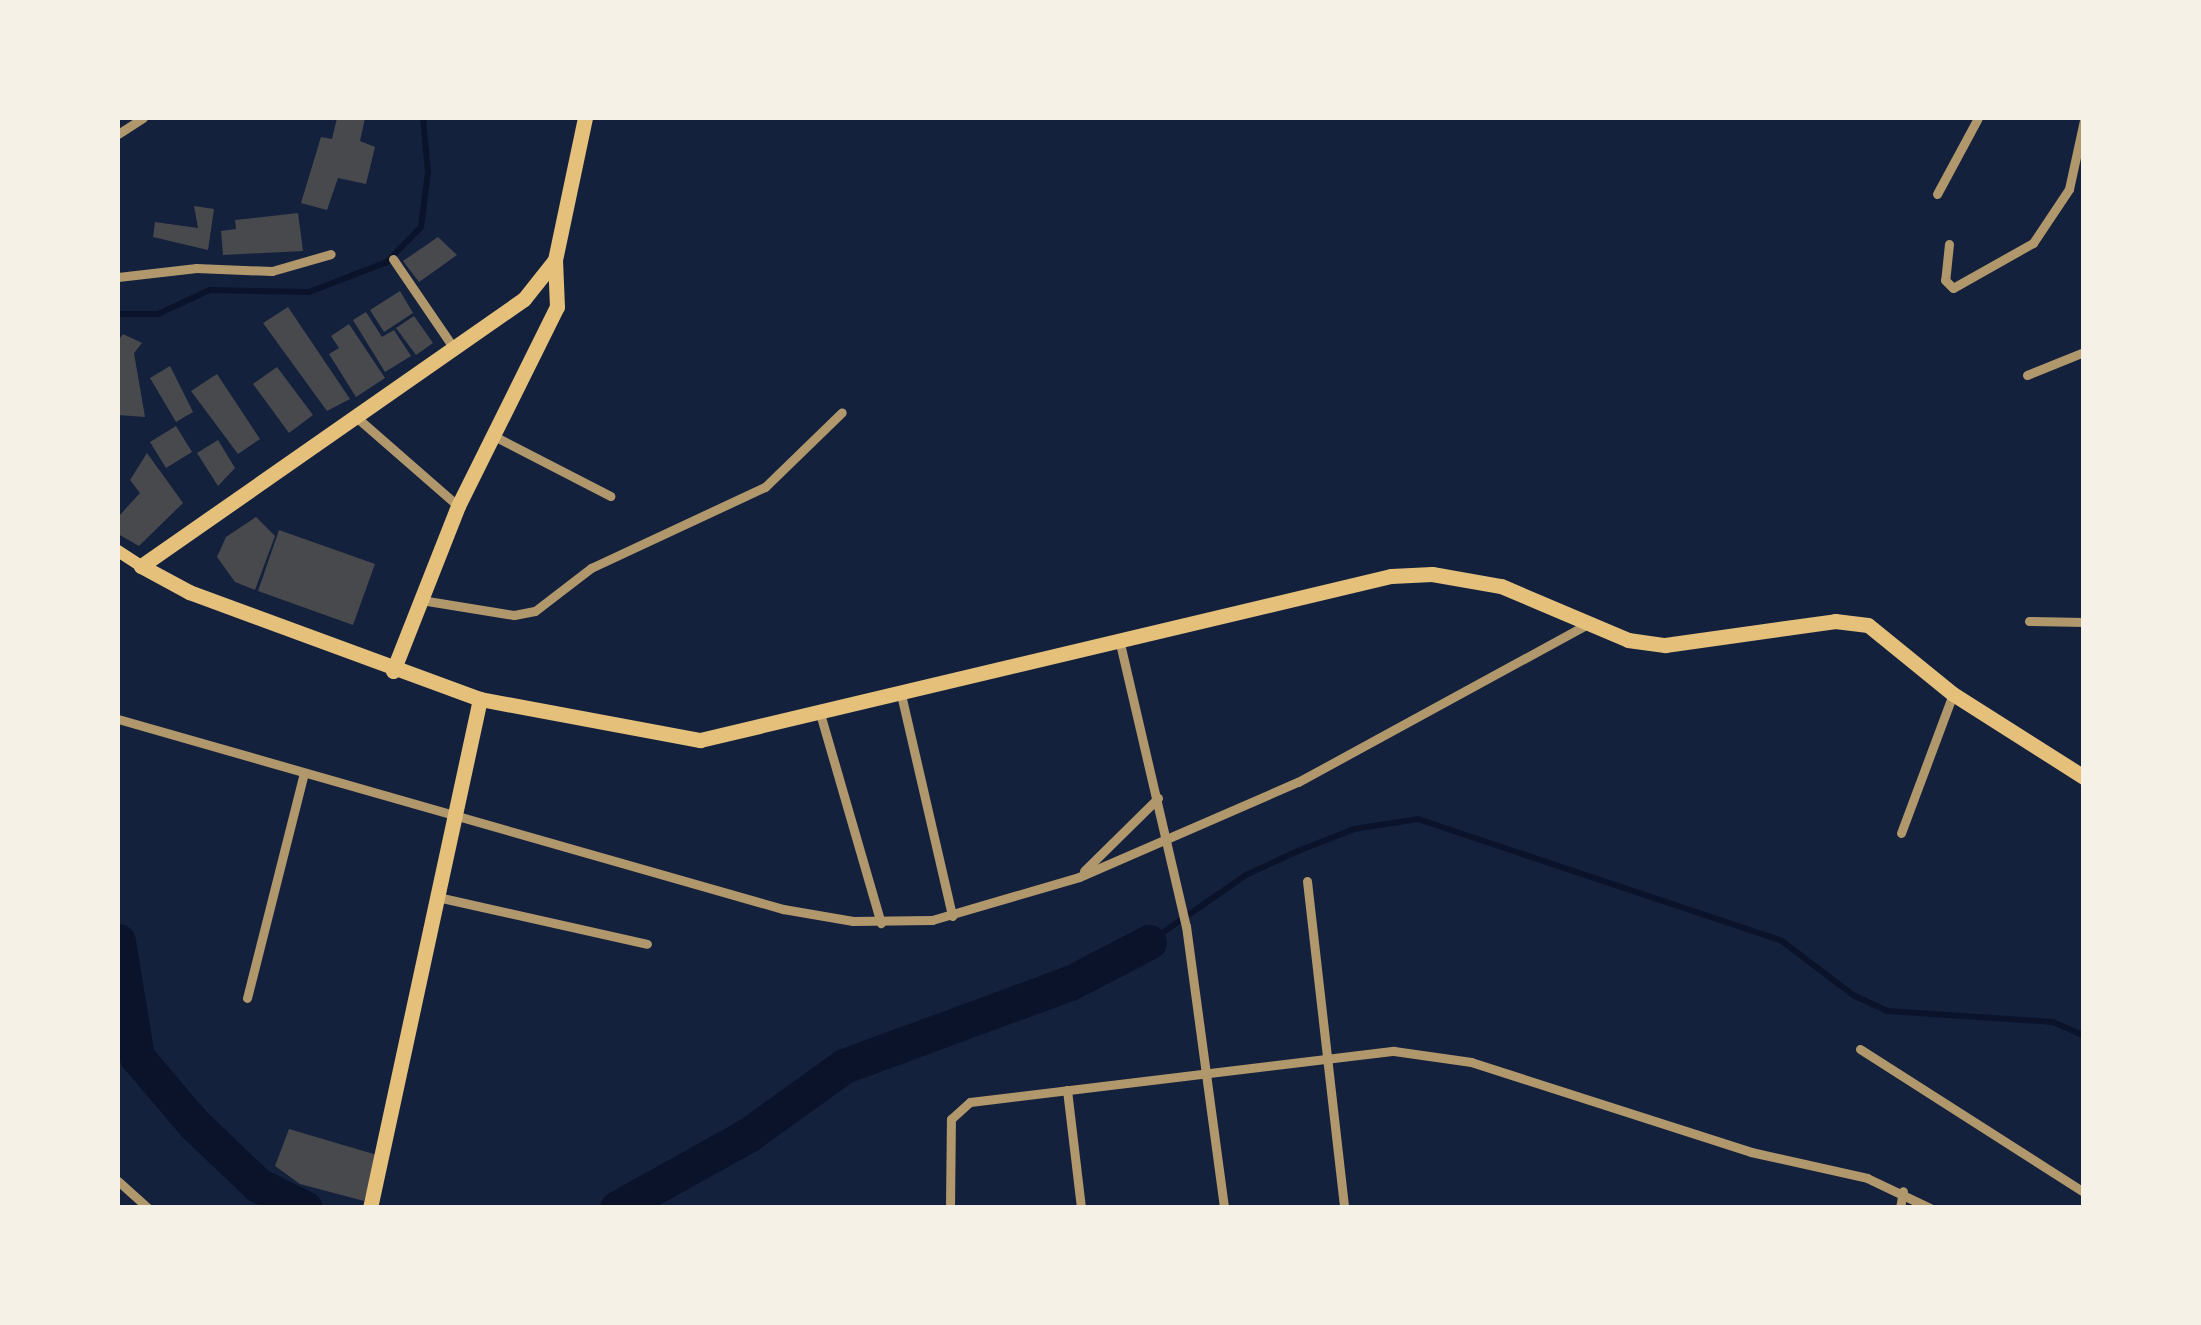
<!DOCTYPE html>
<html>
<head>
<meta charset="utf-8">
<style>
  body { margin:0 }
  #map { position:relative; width:2201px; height:1325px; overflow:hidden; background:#14213d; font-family:Cabin,sans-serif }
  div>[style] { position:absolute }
  .stream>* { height:6px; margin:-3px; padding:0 3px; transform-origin:3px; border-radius:3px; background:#0b132b }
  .river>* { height:35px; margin:-17.5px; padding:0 17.5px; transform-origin:17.5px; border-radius:17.5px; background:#0b132b }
  .building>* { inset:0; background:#48494c }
  .minor>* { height:9px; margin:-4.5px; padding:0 4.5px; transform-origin:4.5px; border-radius:4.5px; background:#b1986c }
  .secondary>* { height:12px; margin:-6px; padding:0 6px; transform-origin:6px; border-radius:6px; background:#e5c07b }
  .primary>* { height:15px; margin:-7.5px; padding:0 7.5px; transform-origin:7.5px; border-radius:7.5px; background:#e5c07b }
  span { translate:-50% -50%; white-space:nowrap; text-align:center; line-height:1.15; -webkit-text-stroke:8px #f6f1e7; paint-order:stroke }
  .frame { position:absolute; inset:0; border:120px solid #f6f1e7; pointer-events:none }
</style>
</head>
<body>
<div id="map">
  <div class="stream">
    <i style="left:118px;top:314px;width:40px"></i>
    <i style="left:158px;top:314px;width:57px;rotate:-24.8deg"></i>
    <i style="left:210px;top:290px;width:99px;rotate:1.2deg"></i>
    <i style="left:309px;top:292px;width:84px;rotate:-21deg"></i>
    <i style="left:387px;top:262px;width:49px;rotate:-45.8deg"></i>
    <i style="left:421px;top:227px;width:55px;rotate:-82.7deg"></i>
    <i style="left:428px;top:172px;width:54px;rotate:-95.3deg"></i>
    <i style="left:1149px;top:942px;width:118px;rotate:-34.6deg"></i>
    <i style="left:1246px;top:875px;width:57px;rotate:-24.8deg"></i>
    <i style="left:1298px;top:851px;width:60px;rotate:-21.4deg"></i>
    <i style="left:1354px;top:829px;width:65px;rotate:-8.9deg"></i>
    <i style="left:1418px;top:819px;width:384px;rotate:18.5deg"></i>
    <i style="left:1782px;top:941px;width:89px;rotate:37.3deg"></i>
    <i style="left:1853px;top:995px;width:38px;rotate:25deg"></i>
    <i style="left:1888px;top:1011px;width:165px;rotate:3.8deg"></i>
    <i style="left:2053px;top:1022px;width:34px;rotate:24deg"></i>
  </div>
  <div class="river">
    <i style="left:118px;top:941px;width:118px;rotate:80.7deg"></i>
    <i style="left:137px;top:1057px;width:88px;rotate:49.6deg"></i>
    <i style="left:194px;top:1124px;width:88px;rotate:43.6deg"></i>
    <i style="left:258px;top:1185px;width:52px;rotate:26.1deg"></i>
    <i style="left:617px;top:1208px;width:150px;rotate:-29.1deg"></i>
    <i style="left:748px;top:1135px;width:118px;rotate:-35.7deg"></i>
    <i style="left:844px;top:1066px;width:241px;rotate:-20.2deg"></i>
    <i style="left:1070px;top:983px;width:89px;rotate:-27.4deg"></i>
  </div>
  <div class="building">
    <i style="clip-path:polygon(337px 118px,365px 118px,360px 141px,375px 147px,366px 184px,338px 178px,327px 210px,301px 203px,321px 137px,332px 139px)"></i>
    <i style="clip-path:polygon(194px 206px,214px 209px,208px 250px,153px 237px,155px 222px,198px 228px)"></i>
    <i style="clip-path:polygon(298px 213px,303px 251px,223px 255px,221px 231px,236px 229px,235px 220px)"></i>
    <i style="clip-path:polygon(438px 237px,457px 255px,419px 282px,403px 261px)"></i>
    <i style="clip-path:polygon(400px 291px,413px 313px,384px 332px,370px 310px)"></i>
    <i style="clip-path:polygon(288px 307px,350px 399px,327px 411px,263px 323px)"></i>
    <i style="clip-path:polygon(366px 312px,382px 337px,394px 330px,411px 356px,385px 372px,353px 320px)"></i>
    <i style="clip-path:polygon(414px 316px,433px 343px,416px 355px,396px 328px)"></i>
    <i style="clip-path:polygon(349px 324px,385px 378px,356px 397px,329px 354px,339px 348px,331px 336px)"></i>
    <i style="clip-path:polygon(123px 334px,142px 343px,134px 353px,145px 417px,118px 415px,118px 341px)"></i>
    <i style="clip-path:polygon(170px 366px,193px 412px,176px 422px,150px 378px)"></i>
    <i style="clip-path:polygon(277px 367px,313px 415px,289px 433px,253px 384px)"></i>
    <i style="clip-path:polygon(217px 374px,260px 439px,238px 454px,191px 391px)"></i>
    <i style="clip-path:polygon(176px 426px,192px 452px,166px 468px,150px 442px)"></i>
    <i style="clip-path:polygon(218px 440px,235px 468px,218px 486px,197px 453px)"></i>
    <i style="clip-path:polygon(147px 453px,183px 503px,139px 546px,118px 534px,118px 517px,140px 493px,130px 480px)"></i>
    <i style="clip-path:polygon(256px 517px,275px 536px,255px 590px,235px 582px,217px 557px,226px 537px)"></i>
    <i style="clip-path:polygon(279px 530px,375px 564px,353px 625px,258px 591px)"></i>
    <i style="clip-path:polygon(289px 1129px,377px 1155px,364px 1201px,300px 1184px,275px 1166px)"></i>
  </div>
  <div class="minor">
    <i style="left:118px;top:134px;width:30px;rotate:-33deg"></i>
    <i style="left:1937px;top:194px;width:86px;rotate:-61.7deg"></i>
    <i style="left:1949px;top:244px;width:36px;rotate:96deg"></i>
    <i style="left:1945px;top:280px;width:11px;rotate:45deg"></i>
    <i style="left:1953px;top:288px;width:92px;rotate:-29.4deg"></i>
    <i style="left:2033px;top:243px;width:65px;rotate:-56.3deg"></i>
    <i style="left:2069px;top:189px;width:71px;rotate:-77.7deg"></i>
    <i style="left:393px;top:259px;width:110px;rotate:55.7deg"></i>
    <i style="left:118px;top:277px;width:79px;rotate:-6.6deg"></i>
    <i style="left:196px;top:268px;width:76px;rotate:2.3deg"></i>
    <i style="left:272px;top:271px;width:61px;rotate:-16.1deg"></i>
    <i style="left:2027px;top:375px;width:61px;rotate:-22deg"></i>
    <i style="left:355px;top:416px;width:137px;rotate:41.1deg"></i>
    <i style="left:494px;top:436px;width:131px;rotate:27.3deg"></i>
    <i style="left:421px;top:600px;width:94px;rotate:9.2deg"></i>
    <i style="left:514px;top:615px;width:21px;rotate:-11deg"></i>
    <i style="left:535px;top:611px;width:71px;rotate:-37.5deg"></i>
    <i style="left:591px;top:568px;width:192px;rotate:-25deg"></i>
    <i style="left:765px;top:487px;width:107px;rotate:-44.2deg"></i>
    <i style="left:2029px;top:621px;width:55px;rotate:1deg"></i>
    <i style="left:1119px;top:639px;width:295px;rotate:76.9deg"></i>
    <i style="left:1186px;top:926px;width:285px;rotate:82.3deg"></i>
    <i style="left:900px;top:690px;width:232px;rotate:77deg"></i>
    <i style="left:819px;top:710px;width:222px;rotate:73.8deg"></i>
    <i style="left:118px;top:719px;width:692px;rotate:15.95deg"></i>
    <i style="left:783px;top:909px;width:71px;rotate:9.7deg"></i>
    <i style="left:853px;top:921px;width:79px;rotate:-0.7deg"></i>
    <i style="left:932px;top:920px;width:153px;rotate:-16.3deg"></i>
    <i style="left:1079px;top:877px;width:239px;rotate:-23.5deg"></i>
    <i style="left:1298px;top:782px;width:330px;rotate:-28.6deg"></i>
    <i style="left:1901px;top:833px;width:148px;rotate:-69.5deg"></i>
    <i style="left:1084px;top:871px;width:104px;rotate:-44.6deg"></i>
    <i style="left:1307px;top:881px;width:329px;rotate:83.5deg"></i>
    <i style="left:442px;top:898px;width:210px;rotate:12.6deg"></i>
    <i style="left:247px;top:998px;width:232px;rotate:-75.8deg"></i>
    <i style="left:1860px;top:1049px;width:266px;rotate:32.6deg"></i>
    <i style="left:1067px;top:1090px;width:119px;rotate:83.2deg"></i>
    <i style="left:118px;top:1181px;width:40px;rotate:42deg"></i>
    <i style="left:950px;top:1208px;width:89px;rotate:-89.4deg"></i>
    <i style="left:951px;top:1119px;width:25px;rotate:-42deg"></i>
    <i style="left:970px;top:1102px;width:427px;rotate:-6.9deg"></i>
    <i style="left:1394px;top:1051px;width:78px;rotate:8.1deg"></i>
    <i style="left:1471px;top:1062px;width:294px;rotate:17.8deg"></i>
    <i style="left:1751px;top:1152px;width:119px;rotate:12.6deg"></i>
    <i style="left:1867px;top:1178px;width:70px;rotate:25.5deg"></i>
    <i style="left:1900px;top:1208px;width:17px;rotate:-80deg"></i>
  </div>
  <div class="secondary">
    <i style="left:118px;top:551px;width:27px;rotate:33deg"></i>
  </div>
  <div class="primary">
    <i style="left:555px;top:260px;width:50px;rotate:128.5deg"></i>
    <i style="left:524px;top:299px;width:467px;rotate:145.1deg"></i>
    <i style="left:141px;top:566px;width:55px;rotate:28.4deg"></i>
    <i style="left:189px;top:592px;width:310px;rotate:20.2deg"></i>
    <i style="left:480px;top:699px;width:224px;rotate:10.6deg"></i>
    <i style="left:700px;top:740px;width:710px;rotate:-13.35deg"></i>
    <i style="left:1391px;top:576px;width:41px;rotate:-2.8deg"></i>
    <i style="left:1432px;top:574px;width:70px;rotate:9.9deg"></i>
    <i style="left:1501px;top:586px;width:138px;rotate:23deg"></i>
    <i style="left:1628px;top:640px;width:37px;rotate:8deg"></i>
    <i style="left:1665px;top:645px;width:172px;rotate:-8deg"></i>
    <i style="left:1835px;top:621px;width:33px;rotate:7deg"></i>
    <i style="left:1868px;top:625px;width:109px;rotate:39.1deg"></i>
    <i style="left:1953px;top:694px;width:155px;rotate:32.4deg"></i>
    <i style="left:393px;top:671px;width:177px;rotate:-68.5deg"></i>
    <i style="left:458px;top:506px;width:222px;rotate:-63.6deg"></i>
    <i style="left:557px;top:307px;width:47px;rotate:-92.4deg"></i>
    <i style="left:555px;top:260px;width:145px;rotate:-78.1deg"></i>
    <i style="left:370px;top:1208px;width:521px;rotate:-77.81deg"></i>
  </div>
  <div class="frame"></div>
</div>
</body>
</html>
